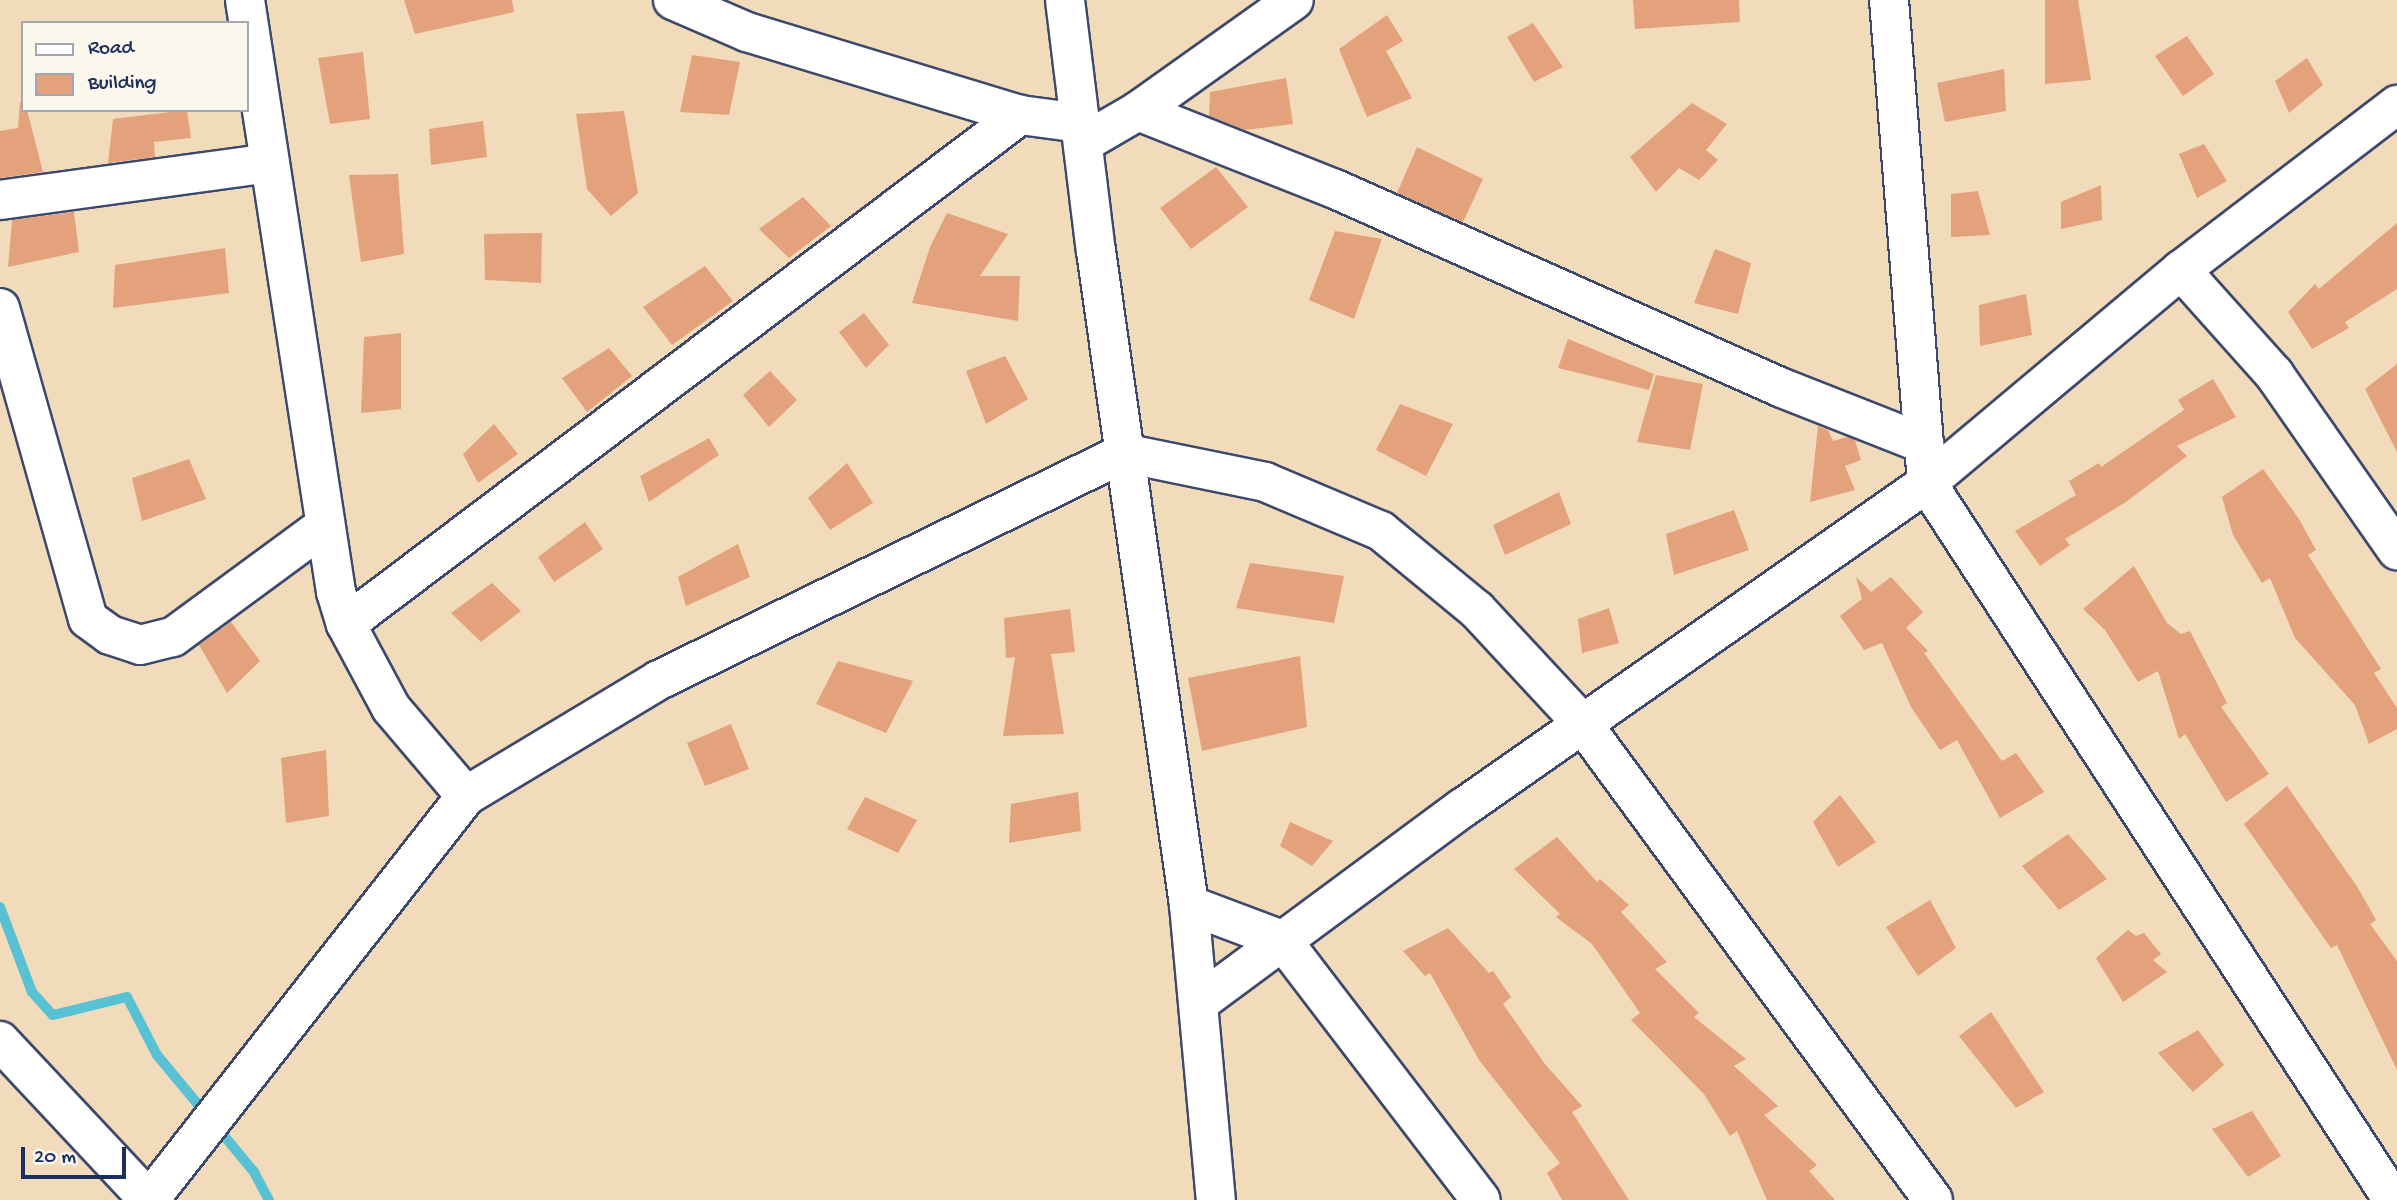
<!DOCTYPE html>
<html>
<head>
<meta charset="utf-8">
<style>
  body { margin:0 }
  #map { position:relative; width:2397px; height:1200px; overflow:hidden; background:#f2dbbb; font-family:"Gochi Hand",sans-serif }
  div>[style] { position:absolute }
  .stream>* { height:10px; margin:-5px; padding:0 5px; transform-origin:5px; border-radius:5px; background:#58c1d4 }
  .building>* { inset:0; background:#e3a27b }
  .roads { filter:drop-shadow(2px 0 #3b496c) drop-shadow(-2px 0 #3b496c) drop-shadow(0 2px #3b496c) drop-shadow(0 -2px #3b496c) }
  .minor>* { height:38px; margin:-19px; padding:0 19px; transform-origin:19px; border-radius:19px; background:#fff }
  span { translate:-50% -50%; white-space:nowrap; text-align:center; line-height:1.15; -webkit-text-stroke:5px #fbf7ec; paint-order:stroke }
  .legend { position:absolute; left:21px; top:21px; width:228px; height:91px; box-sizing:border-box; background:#fbf7ec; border:2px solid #a1a7b3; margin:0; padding:9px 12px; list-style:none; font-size:21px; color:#1b2f5e }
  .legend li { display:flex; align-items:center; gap:14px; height:35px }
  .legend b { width:35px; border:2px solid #a1a7b3 }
  .scale { position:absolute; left:21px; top:1147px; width:105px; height:32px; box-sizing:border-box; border:4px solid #1b2f5e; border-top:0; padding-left:9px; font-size:21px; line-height:24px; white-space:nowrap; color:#1b2f5e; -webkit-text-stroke:5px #fbf7ec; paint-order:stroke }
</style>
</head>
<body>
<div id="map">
  <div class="stream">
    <i style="left:0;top:907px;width:91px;rotate:69.4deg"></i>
    <i style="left:32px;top:992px;width:31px;rotate:48deg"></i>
    <i style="left:53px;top:1015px;width:76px;rotate:-13.7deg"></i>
    <i style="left:127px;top:997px;width:65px;rotate:62.7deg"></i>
    <i style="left:157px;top:1055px;width:152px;rotate:50.3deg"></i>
    <i style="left:254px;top:1172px;width:32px;rotate:62deg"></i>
  </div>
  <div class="building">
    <i style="clip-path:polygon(404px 0,512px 0,514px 12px,415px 34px)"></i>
    <i style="clip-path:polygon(1633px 0,1739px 0,1740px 22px,1635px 29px)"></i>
    <i style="clip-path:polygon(2045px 0,2078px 0,2091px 80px,2045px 84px)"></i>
    <i style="clip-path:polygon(1387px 15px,1403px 41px,1386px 51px,1412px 98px,1367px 117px,1339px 49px)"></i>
    <i style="clip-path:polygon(1533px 23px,1563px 67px,1534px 82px,1507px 37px)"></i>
    <i style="clip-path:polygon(2187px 36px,2214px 74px,2183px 96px,2155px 56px)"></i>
    <i style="clip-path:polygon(363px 52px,370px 119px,330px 124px,318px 58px)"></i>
    <i style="clip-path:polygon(692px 55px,740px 62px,729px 115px,680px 112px)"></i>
    <i style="clip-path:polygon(2307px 58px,2323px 85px,2289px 113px,2275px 81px)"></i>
    <i style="clip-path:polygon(2004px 69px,2006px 111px,1945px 122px,1937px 83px)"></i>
    <i style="clip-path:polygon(1286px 78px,1293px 124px,1245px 130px,1209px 116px,1210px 92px)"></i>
    <i style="clip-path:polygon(20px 102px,27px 110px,43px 172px,0 178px,0 131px,18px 128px)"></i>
    <i style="clip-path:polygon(1692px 103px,1727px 124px,1706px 150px,1718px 160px,1699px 180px,1679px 168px,1656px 192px,1630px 157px)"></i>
    <i style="clip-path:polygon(187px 110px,191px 138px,154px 142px,155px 157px,108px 163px,113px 119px)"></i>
    <i style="clip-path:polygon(624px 111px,638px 193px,611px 216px,587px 189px,576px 114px)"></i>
    <i style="clip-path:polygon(483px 121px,487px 157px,431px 165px,429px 129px)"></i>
    <i style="clip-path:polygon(2204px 144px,2227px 181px,2197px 198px,2179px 154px)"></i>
    <i style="clip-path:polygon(1417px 147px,1483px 179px,1463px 222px,1397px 193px)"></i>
    <i style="clip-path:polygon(1216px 167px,1248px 207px,1191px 249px,1160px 208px)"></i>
    <i style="clip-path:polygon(398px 174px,404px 254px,361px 262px,349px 175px)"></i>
    <i style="clip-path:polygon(2101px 185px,2102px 220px,2061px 229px,2061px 202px)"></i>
    <i style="clip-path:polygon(1978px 191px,1990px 235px,1951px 237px,1951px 194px)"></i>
    <i style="clip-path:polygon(803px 197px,831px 226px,789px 258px,759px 229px)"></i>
    <i style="clip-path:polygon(74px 212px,79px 252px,8px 267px,12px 220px)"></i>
    <i style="clip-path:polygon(947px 213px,1008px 234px,980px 276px,1020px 276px,1018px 321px,912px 303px,930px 247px)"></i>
    <i style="clip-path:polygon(2397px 223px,2397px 289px,2345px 322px,2349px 328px,2312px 349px,2288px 312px,2315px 284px,2319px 289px)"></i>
    <i style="clip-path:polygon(1335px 231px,1382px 239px,1354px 319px,1309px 300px)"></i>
    <i style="clip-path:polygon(542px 233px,541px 283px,485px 280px,484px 234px)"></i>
    <i style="clip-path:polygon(225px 248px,229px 293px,113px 308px,115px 265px)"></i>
    <i style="clip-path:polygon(1715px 249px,1751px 263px,1738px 314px,1694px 303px)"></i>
    <i style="clip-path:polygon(705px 266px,733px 301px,672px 345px,643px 307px)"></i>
    <i style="clip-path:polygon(2026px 294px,2032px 335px,1980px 346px,1979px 305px)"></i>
    <i style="clip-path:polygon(864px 313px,889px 345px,866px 368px,839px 332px)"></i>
    <i style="clip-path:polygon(401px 333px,401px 409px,361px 413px,364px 337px)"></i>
    <i style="clip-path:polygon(1568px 339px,1654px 374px,1649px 390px,1558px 368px)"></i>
    <i style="clip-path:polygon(609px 348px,632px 376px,587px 412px,562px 378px)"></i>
    <i style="clip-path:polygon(1005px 356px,1028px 399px,986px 424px,966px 371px)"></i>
    <i style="clip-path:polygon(2397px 364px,2397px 452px,2365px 389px)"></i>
    <i style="clip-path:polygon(770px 371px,797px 400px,769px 427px,743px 395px)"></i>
    <i style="clip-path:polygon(1656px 375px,1703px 384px,1690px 450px,1637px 442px)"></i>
    <i style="clip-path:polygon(2213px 379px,2236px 417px,2177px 446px,2187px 456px,2126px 502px,2065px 539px,2070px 545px,2040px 566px,2015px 531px,2076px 495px,2069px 481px,2099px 463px,2101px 467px,2184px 410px,2178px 400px)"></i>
    <i style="clip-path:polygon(1400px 404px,1453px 424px,1426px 476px,1376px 450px)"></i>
    <i style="clip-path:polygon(494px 424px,518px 454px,478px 483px,463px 454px)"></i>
    <i style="clip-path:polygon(1818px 426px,1828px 430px,1833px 441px,1847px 437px,1855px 440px,1861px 460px,1845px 466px,1855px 490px,1810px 502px)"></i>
    <i style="clip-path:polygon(709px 438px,719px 455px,649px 502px,640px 476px)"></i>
    <i style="clip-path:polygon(189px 459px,206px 499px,142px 521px,132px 478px)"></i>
    <i style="clip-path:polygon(847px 463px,873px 503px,830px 530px,808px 498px)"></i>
    <i style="clip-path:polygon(2263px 469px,2299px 519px,2316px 550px,2308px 555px,2381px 669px,2374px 673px,2397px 708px,2397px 729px,2369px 744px,2355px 705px,2295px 638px,2270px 578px,2262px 583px,2233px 535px,2222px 497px)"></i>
    <i style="clip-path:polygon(1559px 492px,1571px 524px,1505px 555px,1493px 525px)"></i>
    <i style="clip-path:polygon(1734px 510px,1749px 550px,1674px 575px,1666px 534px)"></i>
    <i style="clip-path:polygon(585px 522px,603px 549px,554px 582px,538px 557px)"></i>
    <i style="clip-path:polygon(738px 544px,750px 577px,686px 606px,678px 577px)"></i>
    <i style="clip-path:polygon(1250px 563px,1344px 576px,1334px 623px,1236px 608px)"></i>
    <i style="clip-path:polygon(2134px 566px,2167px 623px,2181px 634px,2190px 631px,2227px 703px,2221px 707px,2269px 774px,2226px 802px,2185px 734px,2179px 739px,2158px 671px,2138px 682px,2105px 630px,2083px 609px)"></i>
    <i style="clip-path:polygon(1856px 577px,1871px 592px,1891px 577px,1923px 612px,1906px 628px,1928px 651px,1924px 653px,2002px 761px,2016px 753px,2044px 792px,2000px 818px,1957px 740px,1940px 750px,1911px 707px,1882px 643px,1864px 650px,1840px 616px,1862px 599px)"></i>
    <i style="clip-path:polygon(492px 583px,521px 611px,481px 642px,451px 613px)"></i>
    <i style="clip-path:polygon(1609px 608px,1619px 643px,1582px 653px,1578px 619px)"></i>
    <i style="clip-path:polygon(1070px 609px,1075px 652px,1051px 654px,1064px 734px,1003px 736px,1015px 657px,1006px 658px,1004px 618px)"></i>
    <i style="clip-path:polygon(231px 622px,260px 661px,227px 693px,199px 645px)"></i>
    <i style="clip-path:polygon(1300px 656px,1307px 727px,1202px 751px,1188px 678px)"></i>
    <i style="clip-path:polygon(838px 661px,913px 681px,886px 733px,816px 704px)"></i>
    <i style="clip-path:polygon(731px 724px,749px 769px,705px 786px,687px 743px)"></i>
    <i style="clip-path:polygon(326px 750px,329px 816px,286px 823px,281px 758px)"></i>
    <i style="clip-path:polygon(2287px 786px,2358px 888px,2376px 920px,2370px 924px,2397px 961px,2397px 1070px,2337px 945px,2331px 948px,2244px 824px)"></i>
    <i style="clip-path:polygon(1078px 792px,1081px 831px,1009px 843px,1011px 804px)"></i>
    <i style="clip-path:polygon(1840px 795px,1876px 842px,1838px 867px,1813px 822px)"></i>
    <i style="clip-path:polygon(865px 797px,917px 820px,898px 853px,847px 829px)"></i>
    <i style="clip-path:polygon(1290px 822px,1333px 841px,1312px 866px,1280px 846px)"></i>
    <i style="clip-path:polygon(2068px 834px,2107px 879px,2059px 910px,2022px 866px)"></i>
    <i style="clip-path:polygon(1557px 837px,1597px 882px,1600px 879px,1629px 905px,1621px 912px,1667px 962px,1655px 969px,1699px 1013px,1694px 1017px,1746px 1059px,1734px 1066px,1778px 1106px,1764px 1115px,1817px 1165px,1809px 1171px,1835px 1200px,1767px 1200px,1737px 1131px,1730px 1136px,1704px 1094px,1631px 1020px,1640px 1013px,1592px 944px,1556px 917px,1560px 914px,1514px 869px)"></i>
    <i style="clip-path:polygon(1930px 900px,1956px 948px,1918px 976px,1886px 927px)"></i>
    <i style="clip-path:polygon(1448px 928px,1489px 973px,1493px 971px,1511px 997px,1503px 1004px,1545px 1064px,1582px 1106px,1572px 1112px,1629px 1200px,1562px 1200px,1547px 1173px,1560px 1163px,1479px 1060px,1430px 973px,1425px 976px,1403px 951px)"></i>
    <i style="clip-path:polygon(2128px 930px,2136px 936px,2144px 933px,2161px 954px,2153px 960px,2167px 972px,2123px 1002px,2096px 958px)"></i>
    <i style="clip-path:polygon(1991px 1012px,2044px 1092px,2016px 1108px,1959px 1036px)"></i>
    <i style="clip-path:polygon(2198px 1030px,2224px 1065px,2193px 1092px,2158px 1053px)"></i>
    <i style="clip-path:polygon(2252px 1111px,2281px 1156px,2248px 1177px,2212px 1129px)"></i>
  </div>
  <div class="roads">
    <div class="minor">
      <i style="left:245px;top:0;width:599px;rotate:81.26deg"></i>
      <i style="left:336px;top:592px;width:34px;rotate:73deg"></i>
      <i style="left:346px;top:624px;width:95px;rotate:61.8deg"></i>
      <i style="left:391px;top:708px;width:116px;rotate:49.6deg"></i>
      <i style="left:673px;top:0;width:81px;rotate:23.4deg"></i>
      <i style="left:747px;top:32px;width:285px;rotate:16.9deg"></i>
      <i style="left:1065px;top:0;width:253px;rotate:83deg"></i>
      <i style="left:1096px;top:251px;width:661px;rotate:81.91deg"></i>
      <i style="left:1189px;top:905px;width:296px;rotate:84.8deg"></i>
      <i style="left:1889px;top:0;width:484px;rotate:85.5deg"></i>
      <i style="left:1927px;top:483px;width:855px;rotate:56.98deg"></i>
      <i style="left:1138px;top:111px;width:212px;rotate:21.6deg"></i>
      <i style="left:1335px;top:189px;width:489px;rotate:24deg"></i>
      <i style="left:1782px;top:388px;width:153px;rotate:21.5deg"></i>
      <i style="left:1083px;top:143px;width:64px;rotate:-30.2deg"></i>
      <i style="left:1138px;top:111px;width:191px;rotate:-35.4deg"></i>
      <i style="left:0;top:200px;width:272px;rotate:-7.8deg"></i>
      <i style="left:2181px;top:270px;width:140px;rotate:48.2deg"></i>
      <i style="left:2274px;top:374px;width:215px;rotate:55.1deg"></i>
      <i style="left:0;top:308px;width:323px;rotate:74.2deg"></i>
      <i style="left:88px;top:619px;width:27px;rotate:36deg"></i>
      <i style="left:110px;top:635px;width:32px;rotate:18deg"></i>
      <i style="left:140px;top:645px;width:34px;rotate:-14deg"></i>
      <i style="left:173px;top:637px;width:187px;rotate:-36.3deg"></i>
      <i style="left:346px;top:624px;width:845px;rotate:-37.06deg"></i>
      <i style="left:1020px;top:115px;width:62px;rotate:7.5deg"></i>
      <i style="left:1189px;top:905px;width:99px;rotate:20.6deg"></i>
      <i style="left:1282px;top:940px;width:327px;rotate:52.6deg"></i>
      <i style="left:1200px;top:1002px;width:328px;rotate:-36.5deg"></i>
      <i style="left:1464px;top:807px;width:565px;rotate:-34.98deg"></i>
      <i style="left:1927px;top:483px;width:331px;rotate:-40deg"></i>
      <i style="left:2181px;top:270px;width:272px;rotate:-37.4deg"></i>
      <i style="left:0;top:1041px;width:218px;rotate:46.9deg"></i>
      <i style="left:149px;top:1200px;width:514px;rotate:-51.88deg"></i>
      <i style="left:466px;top:796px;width:225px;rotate:-31deg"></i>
      <i style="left:659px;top:680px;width:517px;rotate:-26.02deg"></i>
      <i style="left:1124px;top:453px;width:144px;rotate:11.6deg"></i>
      <i style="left:1265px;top:482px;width:126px;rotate:22.9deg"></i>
      <i style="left:1381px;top:531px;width:124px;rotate:39.5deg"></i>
      <i style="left:1477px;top:610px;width:154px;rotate:47.1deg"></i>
      <i style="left:1582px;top:723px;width:592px;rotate:53.65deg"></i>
    </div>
  </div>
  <ul class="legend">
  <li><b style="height:9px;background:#fff"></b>Road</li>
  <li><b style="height:19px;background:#e3a27b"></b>Building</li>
  </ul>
  <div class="scale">20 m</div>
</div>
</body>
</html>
